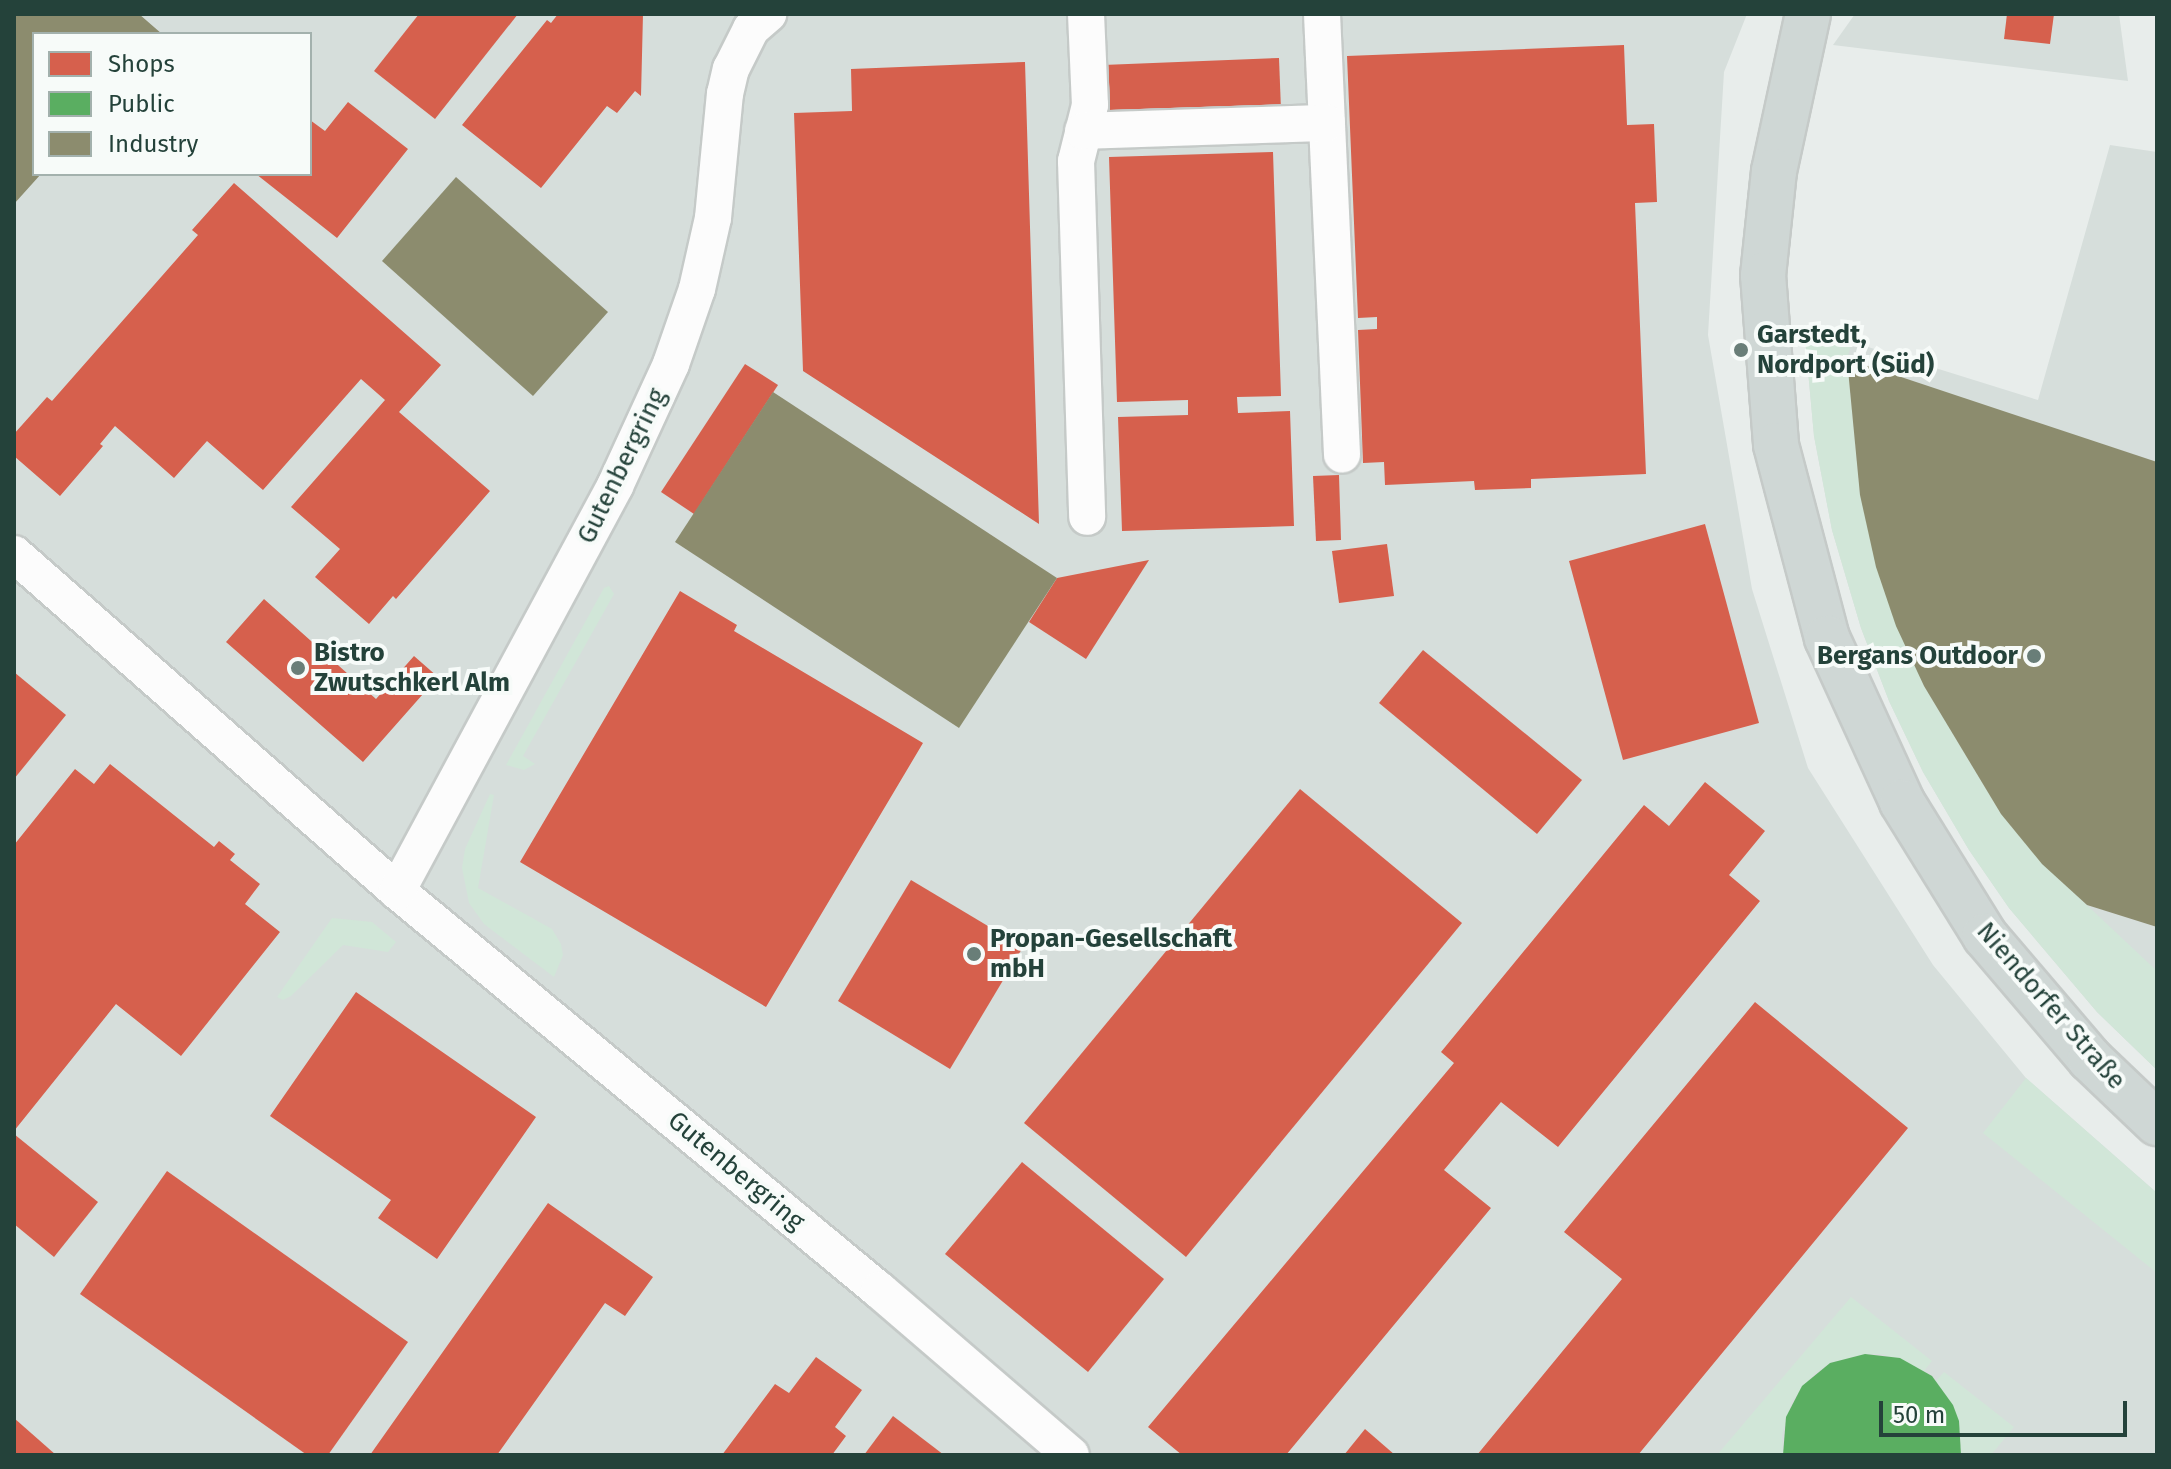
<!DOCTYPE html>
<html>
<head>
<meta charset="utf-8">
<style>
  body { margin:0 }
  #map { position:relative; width:2171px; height:1469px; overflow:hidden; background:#e8edeb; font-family:"Fira Sans",sans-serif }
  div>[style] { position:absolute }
  .built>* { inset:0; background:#d6dedb }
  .green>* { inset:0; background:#d1e6d8 }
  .shops>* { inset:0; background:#d6604d }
  .public>* { inset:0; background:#5aae61 }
  .industry>* { inset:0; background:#8c8c6e }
  .roads { filter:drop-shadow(2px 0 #c5cac8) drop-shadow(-2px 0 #c5cac8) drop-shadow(0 2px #c5cac8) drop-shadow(0 -2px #c5cac8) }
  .minor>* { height:36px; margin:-18px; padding:0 18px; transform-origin:18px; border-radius:18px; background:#fcfcfc }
  .major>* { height:44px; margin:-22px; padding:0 22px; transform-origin:22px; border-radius:22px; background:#cfd7d5 }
  .dots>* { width:22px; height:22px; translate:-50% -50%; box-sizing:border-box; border:4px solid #f7fbf9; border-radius:50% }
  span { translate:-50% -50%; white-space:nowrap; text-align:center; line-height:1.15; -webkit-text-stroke:8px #f7fbf9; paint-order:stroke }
  .poi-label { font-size:26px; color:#24423a; font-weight:700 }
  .left { translate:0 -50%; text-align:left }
  .right { translate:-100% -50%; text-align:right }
  .street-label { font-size:26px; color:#24423a }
  .frame { position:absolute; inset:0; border:16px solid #24423a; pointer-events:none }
  .legend { position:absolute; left:32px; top:32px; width:280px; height:144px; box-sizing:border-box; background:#f7fbf9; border:2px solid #a3b1ad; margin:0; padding:10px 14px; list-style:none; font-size:24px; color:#24423a }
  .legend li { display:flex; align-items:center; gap:16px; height:40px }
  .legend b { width:40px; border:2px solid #a3b1ad }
  .scale { position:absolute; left:1879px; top:1401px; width:248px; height:36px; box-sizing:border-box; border:4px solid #24423a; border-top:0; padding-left:10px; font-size:24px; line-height:28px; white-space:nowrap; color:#24423a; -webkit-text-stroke:6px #f7fbf9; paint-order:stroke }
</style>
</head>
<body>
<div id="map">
  <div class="built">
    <i style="clip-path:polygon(evenodd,14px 14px,1747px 14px,1724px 72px,1708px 335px,1752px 589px,1808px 768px,1933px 965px,2026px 1078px,2157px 1193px,2157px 1455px,14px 1455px,14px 14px,34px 34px,310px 34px,310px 174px,34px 174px,34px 34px)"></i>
    <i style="clip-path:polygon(1855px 14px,2119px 14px,2128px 81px,1833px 45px)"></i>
    <i style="clip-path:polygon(2110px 145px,2157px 152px,2157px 1070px,2097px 1012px,2009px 908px,1969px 850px,1923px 772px,1889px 701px,1861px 628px,1832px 530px,1814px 436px,1804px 327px,2038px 400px)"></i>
  </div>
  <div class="green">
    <i style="clip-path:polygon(1804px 327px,1852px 342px,1847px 359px,1860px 495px,1924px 686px,2001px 814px,2042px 863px,2157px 971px,2157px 1070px,2097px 1012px,2009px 908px,1969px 850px,1923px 772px,1889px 701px,1861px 628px,1832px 530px,1814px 436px)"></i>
    <i style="clip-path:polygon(609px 586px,614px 594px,523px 756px,535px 764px,524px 770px,506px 765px,604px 588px)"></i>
    <i style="clip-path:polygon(490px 794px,494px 795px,478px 888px,552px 929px,561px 944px,563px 955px,554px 977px,484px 924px,469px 903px,462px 868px,465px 849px)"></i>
    <i style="clip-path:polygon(332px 918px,372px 922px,396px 942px,388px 952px,343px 945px,291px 996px,283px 1000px,277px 997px)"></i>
    <i style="clip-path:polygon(2026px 1078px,2157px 1193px,2157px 1273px,1983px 1133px)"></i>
    <i style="clip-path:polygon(1851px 1297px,1932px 1361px,1924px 1371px,1883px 1354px,1865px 1354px,1830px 1363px,1815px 1373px,1792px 1401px,1782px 1435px,1783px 1455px,1717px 1455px)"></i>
    <i style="clip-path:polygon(1944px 1372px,2014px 1427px,1991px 1455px,1961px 1455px,1959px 1421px,1953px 1405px,1936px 1381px)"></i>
  </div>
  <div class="shops">
    <i style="clip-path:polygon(419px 14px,518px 14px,435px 119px,374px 71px)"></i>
    <i style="clip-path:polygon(558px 14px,643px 14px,641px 96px,635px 91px,617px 113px,607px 106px,541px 188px,462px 125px,547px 20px,551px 23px)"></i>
    <i style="clip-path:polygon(2007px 14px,2054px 14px,2050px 44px,2004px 39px)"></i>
    <i style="clip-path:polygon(1624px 45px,1627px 125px,1654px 124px,1657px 202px,1635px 203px,1646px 474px,1531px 479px,1531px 488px,1475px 490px,1474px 481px,1385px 485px,1384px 462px,1363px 463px,1358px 330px,1377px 329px,1377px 317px,1358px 318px,1347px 56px)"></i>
    <i style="clip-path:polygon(1279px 58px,1281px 110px,1105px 117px,1103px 65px)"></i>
    <i style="clip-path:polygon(1025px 62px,1039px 524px,803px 371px,794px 113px,852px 111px,851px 69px)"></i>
    <i style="clip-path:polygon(348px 102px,408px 149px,337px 238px,256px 174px,310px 174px,310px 120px,325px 131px)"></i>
    <i style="clip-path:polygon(1273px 152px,1281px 396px,1237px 397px,1238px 413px,1290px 411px,1294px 526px,1122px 531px,1118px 417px,1188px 415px,1188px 400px,1117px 402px,1109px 157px)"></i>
    <i style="clip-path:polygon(234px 183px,441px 365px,399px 412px,490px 491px,396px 599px,393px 596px,369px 624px,315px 577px,340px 549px,291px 507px,385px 400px,361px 379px,263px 490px,207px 441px,174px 478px,115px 426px,100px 444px,103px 446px,60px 496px,14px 456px,14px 434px,47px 397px,52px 401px,198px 235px,192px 230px)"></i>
    <i style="clip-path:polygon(745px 364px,778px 385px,694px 514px,661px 492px)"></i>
    <i style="clip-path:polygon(1339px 475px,1341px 540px,1316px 541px,1313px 476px)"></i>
    <i style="clip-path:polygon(1705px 524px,1759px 723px,1623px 760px,1569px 561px)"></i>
    <i style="clip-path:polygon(1387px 544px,1394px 596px,1339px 603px,1332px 551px)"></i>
    <i style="clip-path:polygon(1149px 560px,1086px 659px,1029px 622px,1057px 578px)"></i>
    <i style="clip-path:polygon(680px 591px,737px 625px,734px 631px,923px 743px,766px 1007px,520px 862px)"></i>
    <i style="clip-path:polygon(264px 599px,376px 699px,414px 656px,438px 677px,363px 762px,226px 642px)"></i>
    <i style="clip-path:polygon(1423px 650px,1582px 780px,1537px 834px,1379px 703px)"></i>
    <i style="clip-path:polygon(14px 672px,66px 715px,14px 779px)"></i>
    <i style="clip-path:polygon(110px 764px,214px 847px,219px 841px,235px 854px,230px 860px,260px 884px,245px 904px,280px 932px,181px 1056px,116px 1004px,14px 1131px,14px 845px,75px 769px,94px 784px)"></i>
    <i style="clip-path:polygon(1705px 782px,1765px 831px,1729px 875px,1760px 901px,1558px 1147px,1501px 1102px,1444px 1170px,1491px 1208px,1286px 1455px,1182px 1455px,1148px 1427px,1454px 1063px,1441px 1052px,1644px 805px,1669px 826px)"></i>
    <i style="clip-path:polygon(1300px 789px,1462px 923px,1186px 1257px,1024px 1123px)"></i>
    <i style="clip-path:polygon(911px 880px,1023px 947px,950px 1069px,838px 1001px)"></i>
    <i style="clip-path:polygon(356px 992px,536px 1117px,437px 1259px,378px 1218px,391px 1200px,270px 1116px)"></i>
    <i style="clip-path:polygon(1755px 1002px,1908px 1128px,1638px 1455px,1477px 1455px,1622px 1279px,1564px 1232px)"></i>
    <i style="clip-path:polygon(14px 1134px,98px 1202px,54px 1257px,14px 1224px)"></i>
    <i style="clip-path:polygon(1022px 1162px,1164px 1279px,1088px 1372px,945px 1254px)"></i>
    <i style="clip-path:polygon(167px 1171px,408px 1342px,328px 1455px,307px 1455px,80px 1294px)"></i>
    <i style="clip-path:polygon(548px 1203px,653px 1277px,625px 1316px,605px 1303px,497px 1455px,370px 1455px)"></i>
    <i style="clip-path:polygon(816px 1357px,862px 1390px,835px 1427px,846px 1436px,832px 1455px,722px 1455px,775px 1384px,789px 1393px)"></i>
    <i style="clip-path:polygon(893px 1416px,944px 1455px,864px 1455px)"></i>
    <i style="clip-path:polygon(14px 1418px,56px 1455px,14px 1455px)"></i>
    <i style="clip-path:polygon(1365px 1429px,1395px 1455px,1344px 1455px)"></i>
  </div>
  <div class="public">
    <i style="clip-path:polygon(1865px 1354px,1900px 1358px,1932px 1376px,1953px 1405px,1959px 1421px,1961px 1455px,1783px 1455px,1786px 1417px,1802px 1386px,1830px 1363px)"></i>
  </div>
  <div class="industry">
    <i style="clip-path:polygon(14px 14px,139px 14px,162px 34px,34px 34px,34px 174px,41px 174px,14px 204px)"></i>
    <i style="clip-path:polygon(456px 177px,608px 312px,533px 396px,382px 261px)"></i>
    <i style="clip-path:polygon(1847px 359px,2157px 462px,2157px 927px,2087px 905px,2042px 864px,2001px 814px,1924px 686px,1896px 626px,1876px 567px,1860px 495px)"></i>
    <i style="clip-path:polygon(773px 392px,1057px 578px,959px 728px,675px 542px)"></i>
  </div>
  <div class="roads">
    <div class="minor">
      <i style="left:1086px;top:14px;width:91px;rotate:87.5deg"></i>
      <i style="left:1090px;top:105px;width:58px;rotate:104deg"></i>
      <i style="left:1076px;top:161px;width:356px;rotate:88.2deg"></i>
      <i style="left:1322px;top:14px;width:441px;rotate:87.4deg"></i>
      <i style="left:1083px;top:131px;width:244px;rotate:-1.9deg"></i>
      <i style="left:14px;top:554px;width:510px;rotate:41.34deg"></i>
      <i style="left:397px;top:891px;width:626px;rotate:39.62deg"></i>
      <i style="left:879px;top:1290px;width:253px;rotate:40.7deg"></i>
      <i style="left:397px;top:891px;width:460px;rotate:-61.7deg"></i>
      <i style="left:615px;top:486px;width:134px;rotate:-65.3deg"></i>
      <i style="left:671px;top:364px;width:79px;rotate:-70.9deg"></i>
      <i style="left:697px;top:289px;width:73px;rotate:-77.3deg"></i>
      <i style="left:713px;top:218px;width:125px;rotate:-84.5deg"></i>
      <i style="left:725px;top:94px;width:26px;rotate:-77deg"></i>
      <i style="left:731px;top:69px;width:45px;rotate:-63.4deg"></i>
      <i style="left:751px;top:29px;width:23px;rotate:-41deg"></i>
    </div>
    <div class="major">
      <i style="left:1808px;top:14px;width:161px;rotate:102.2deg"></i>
      <i style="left:1774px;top:171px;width:105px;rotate:96deg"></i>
      <i style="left:1763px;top:275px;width:170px;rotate:85.6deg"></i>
      <i style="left:1776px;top:445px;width:200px;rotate:75.2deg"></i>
      <i style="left:1827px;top:638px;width:180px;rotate:65.4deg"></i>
      <i style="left:1902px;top:802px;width:158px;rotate:58.2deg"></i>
      <i style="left:1985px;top:936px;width:162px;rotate:49.5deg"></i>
      <i style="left:2090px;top:1059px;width:93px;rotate:43.7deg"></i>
    </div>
  </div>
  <div class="dots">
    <i style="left:1741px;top:350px;background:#697e78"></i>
    <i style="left:2034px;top:656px;background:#697e78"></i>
    <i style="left:298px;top:668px;background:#697e78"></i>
    <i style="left:974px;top:954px;background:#697e78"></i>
  </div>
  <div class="poi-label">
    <span class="left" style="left:1757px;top:350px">Garstedt,<br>Nordport (Süd)</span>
    <span class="left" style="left:314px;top:668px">Bistro<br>Zwutschkerl Alm</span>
    <span class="right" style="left:2018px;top:656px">Bergans Outdoor</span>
    <span class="left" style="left:990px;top:954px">Propan-Gesellschaft<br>mbH</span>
  </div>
  <div class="street-label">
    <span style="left:622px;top:466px;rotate:-64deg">Gutenbergring</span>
    <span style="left:2051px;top:1006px;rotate:49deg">Niendorfer Straße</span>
    <span style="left:736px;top:1171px;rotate:40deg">Gutenbergring</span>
  </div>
  <div class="frame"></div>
  <ul class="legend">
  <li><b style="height:22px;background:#d6604d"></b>Shops</li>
  <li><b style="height:22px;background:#5aae61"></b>Public</li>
  <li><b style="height:22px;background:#8c8c6e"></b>Industry</li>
  </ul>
  <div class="scale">50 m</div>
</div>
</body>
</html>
